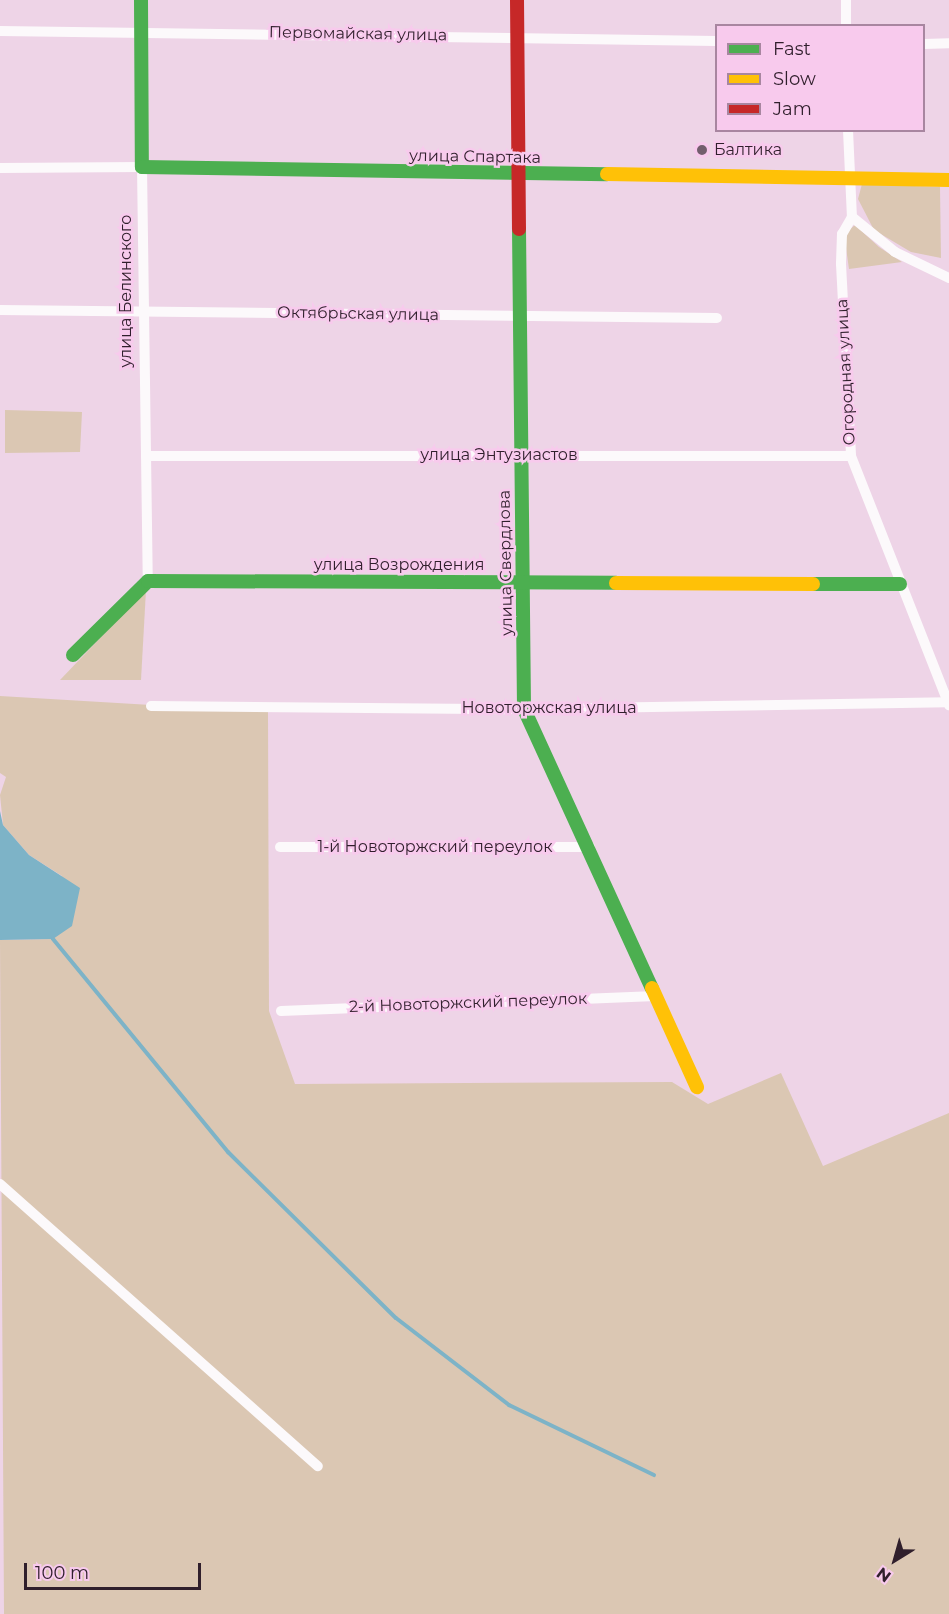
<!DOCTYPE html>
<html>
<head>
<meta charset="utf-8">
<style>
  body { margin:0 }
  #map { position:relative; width:949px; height:1614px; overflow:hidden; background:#eed4e7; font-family:Montserrat,sans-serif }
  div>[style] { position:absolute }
  .green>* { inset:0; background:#dbc7b3 }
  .water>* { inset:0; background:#7db3c7 }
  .stream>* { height:4px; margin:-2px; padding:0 2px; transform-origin:2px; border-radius:2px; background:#7db3c7 }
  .street>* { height:10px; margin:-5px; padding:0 5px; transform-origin:5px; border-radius:5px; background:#fcf9fb }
  .fast>* { height:14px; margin:-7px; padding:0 7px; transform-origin:7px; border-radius:7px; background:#4caf50 }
  .slow>* { height:14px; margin:-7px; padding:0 7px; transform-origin:7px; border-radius:7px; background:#ffc107 }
  .jam>* { height:14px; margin:-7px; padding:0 7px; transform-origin:7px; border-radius:7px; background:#c62828 }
  .dots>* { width:16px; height:16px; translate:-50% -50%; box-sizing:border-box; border:3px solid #f8caed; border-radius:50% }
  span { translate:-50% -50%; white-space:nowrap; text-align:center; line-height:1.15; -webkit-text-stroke:5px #f8caed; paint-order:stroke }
  .street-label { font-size:16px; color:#301f2c }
  .poi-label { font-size:16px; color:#301f2c }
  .left { translate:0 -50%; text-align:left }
  .legend { position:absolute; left:715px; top:24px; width:210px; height:108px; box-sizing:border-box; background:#f8caed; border:2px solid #a886a0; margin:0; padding:8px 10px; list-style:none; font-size:18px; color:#301f2c }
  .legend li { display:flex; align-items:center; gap:12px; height:30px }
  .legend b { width:30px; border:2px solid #a886a0 }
  .north { position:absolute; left:865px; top:1530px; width:60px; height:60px; -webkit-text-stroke:4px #f8caed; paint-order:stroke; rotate:217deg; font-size:16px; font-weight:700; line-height:24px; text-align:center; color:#301f2c }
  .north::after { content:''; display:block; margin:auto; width:21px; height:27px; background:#301f2c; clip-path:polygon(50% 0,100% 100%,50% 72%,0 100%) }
  .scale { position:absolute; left:24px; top:1563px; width:177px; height:27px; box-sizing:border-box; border:3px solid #301f2c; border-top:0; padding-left:8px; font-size:18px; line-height:21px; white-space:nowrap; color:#301f2c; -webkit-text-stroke:4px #f8caed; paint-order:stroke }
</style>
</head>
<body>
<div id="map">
  <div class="green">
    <i style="clip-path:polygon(862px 184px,940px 187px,941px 258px,911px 252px,874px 230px,858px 199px)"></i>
    <i style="clip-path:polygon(855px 225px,879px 247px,902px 262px,849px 269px,844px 234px)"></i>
    <i style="clip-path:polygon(5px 410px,82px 412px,80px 452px,5px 453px)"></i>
    <i style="clip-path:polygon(146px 590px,141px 680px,60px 680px)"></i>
    <i style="clip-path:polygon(0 696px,268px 712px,269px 1011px,295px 1084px,672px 1082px,708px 1104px,781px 1073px,823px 1166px,949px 1113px,949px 1614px,4px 1614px,0 940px,53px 939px,62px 876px,29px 855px,3px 825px,0 795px,6px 777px,0 773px)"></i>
  </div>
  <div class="water">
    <i style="clip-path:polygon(0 811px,3px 825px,29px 855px,80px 888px,72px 926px,53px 939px,0 940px)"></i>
  </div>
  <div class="stream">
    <i style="left:53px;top:939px;width:276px;rotate:50.6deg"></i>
    <i style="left:228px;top:1152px;width:236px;rotate:44.7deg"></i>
    <i style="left:396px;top:1318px;width:143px;rotate:37.6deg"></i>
    <i style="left:509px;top:1405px;width:161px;rotate:25.8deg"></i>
  </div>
  <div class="street">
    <i style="left:846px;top:0;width:26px;rotate:90deg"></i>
    <i style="left:0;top:31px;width:716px;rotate:0.8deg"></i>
    <i style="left:924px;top:44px;width:25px;rotate:-2deg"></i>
    <i style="left:848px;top:130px;width:87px;rotate:87.4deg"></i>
    <i style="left:852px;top:217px;width:20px;rotate:120deg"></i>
    <i style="left:842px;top:234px;width:30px;rotate:92deg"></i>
    <i style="left:841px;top:264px;width:192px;rotate:87deg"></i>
    <i style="left:851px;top:456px;width:268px;rotate:68.5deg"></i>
    <i style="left:0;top:168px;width:142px;rotate:-0.4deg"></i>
    <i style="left:142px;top:167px;width:414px;rotate:89.2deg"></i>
    <i style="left:852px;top:217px;width:55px;rotate:39.1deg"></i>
    <i style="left:895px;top:252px;width:60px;rotate:25.7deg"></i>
    <i style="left:0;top:310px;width:717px;rotate:0.64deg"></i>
    <i style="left:146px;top:456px;width:705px"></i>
    <i style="left:151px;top:706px;width:373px;rotate:0.5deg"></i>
    <i style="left:524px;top:709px;width:423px;rotate:-0.9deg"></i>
    <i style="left:280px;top:847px;width:310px"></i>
    <i style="left:281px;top:1011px;width:375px;rotate:-2.3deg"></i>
    <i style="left:0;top:1184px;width:425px;rotate:41.6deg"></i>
  </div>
  <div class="fast">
    <i style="left:141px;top:0;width:167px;rotate:89.7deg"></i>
    <i style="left:142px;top:167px;width:465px;rotate:0.9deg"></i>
    <i style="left:519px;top:229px;width:480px;rotate:89.4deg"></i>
    <i style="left:524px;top:709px;width:307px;rotate:65.4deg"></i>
    <i style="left:813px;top:584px;width:87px"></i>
    <i style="left:73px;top:655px;width:105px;rotate:-44.6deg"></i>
    <i style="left:148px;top:581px;width:468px;rotate:0.2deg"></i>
  </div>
  <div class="slow">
    <i style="left:607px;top:174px;width:342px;rotate:1deg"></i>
    <i style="left:616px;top:583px;width:197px;rotate:0.3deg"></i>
    <i style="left:652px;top:988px;width:109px;rotate:65.6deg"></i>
  </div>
  <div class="jam">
    <i style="left:517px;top:0;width:229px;rotate:89.5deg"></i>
  </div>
  <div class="dots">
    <i style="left:702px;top:150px;background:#725e6d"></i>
  </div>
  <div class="street-label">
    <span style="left:358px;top:34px;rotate:1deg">Первомайская улица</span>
    <span style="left:475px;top:157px;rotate:1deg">улица Спартака</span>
    <span style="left:126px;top:291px;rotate:-90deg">улица Белинского</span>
    <span style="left:358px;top:314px;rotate:1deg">Октябрьская улица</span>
    <span style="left:846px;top:372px;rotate:-93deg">Огородная улица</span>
    <span style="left:499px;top:455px">улица Энтузиастов</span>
    <span style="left:506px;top:563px;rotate:-91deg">улица Свердлова</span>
    <span style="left:399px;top:565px">улица Возрождения</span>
    <span style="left:549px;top:708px">Новоторжская улица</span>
    <span style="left:435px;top:847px">1-й Новоторжский переулок</span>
    <span style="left:468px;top:1003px;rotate:-2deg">2-й Новоторжский переулок</span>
  </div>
  <div class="poi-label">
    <span class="left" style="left:714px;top:150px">Балтика</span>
  </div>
  <ul class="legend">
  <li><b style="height:8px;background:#4caf50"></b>Fast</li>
  <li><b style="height:8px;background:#ffc107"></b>Slow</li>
  <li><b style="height:8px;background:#c62828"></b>Jam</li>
  </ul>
  <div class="north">N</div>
  <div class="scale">100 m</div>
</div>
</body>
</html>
